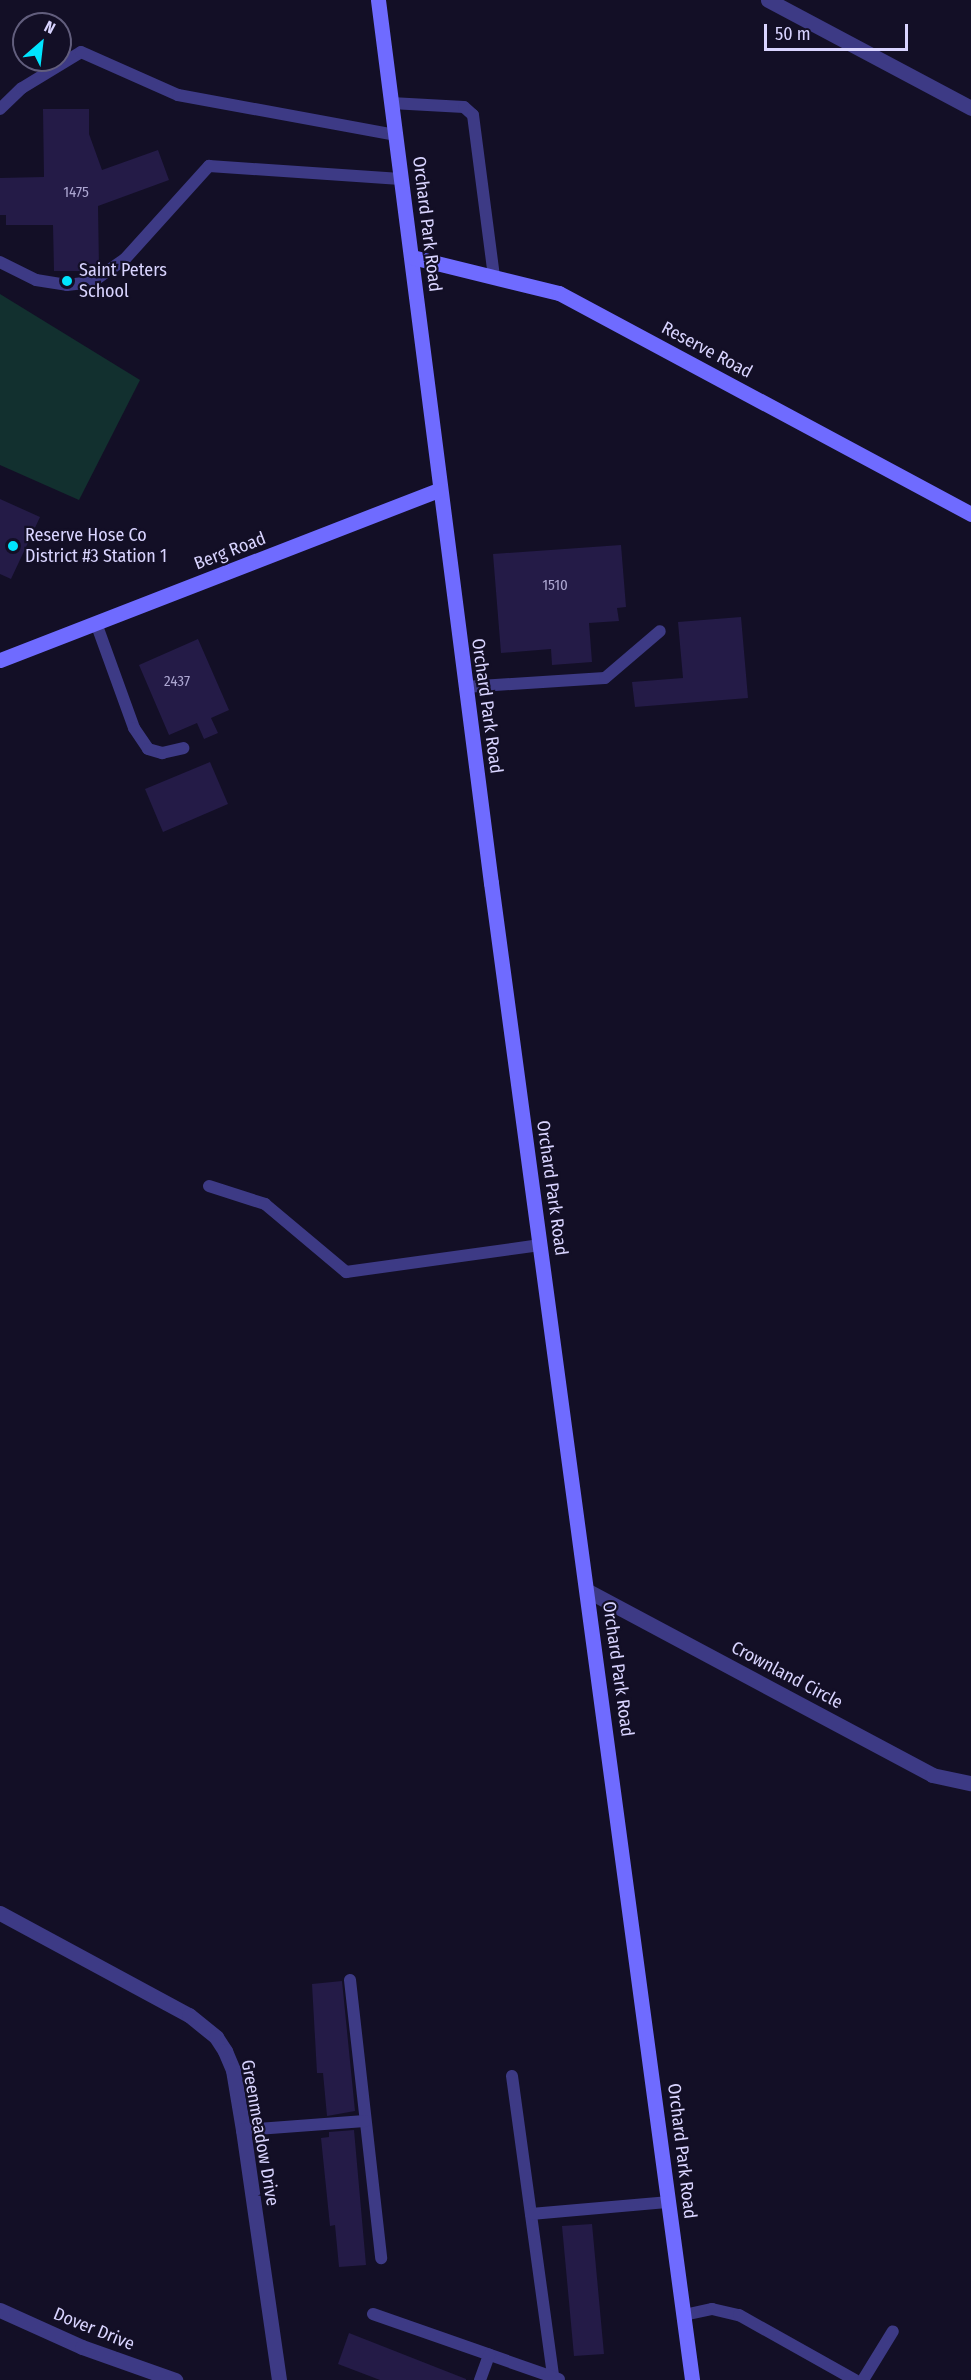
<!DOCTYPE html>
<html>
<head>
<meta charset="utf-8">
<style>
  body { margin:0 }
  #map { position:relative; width:971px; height:2380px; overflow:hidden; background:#130f26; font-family:"Fira Sans Condensed",sans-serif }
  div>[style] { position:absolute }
  .green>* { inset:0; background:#12302f }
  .building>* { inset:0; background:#241b47 }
  .lane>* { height:12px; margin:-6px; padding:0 6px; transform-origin:6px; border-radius:6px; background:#3d3a85 }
  .street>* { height:15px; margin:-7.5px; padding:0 7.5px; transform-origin:7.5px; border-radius:7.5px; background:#3d3a85 }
  .secondary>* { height:15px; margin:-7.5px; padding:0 7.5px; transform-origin:7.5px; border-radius:7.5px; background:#6f6bff }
  .dots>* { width:16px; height:16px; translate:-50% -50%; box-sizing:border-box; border:3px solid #130f26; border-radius:50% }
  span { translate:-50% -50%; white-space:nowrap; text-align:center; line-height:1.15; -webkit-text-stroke:4.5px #130f26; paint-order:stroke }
  .number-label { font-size:15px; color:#aca6d1 }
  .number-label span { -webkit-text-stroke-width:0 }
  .street-label { font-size:18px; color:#d9d4ff }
  .poi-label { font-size:18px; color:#d9d4ff }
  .left { translate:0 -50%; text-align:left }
  .north { position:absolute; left:12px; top:12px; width:60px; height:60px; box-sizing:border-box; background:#130f26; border:2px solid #625e7d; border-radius:50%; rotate:28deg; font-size:16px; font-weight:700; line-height:24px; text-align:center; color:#d9d4ff }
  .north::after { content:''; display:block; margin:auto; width:21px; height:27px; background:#00e5ff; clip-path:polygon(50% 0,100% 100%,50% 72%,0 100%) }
  .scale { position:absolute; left:764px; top:24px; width:144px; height:27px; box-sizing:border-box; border:3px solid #d9d4ff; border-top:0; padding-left:8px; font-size:18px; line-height:21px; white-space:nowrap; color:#d9d4ff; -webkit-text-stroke:4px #130f26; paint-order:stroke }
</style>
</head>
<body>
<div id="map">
  <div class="green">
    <i style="clip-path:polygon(0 294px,140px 380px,79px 500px,0 465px)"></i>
  </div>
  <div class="building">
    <i style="clip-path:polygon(43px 109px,89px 109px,89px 134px,102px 170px,158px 150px,169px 180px,98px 206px,99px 267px,94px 271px,54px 271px,53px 225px,6px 225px,6px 215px,0 215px,0 178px,44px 177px)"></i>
    <i style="clip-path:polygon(0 499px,40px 517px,11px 579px,0 574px)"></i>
    <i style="clip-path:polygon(621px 545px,626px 607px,617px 608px,619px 621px,589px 623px,592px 662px,552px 665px,551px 649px,501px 653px,493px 554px)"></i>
    <i style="clip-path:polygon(741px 617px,748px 698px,635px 707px,632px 682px,683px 678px,678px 622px)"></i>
    <i style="clip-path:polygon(198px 639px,229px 710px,211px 718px,218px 733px,204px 739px,197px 723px,169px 735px,139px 665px)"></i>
    <i style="clip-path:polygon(210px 762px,228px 804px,163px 832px,145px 789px)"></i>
    <i style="clip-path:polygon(342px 1981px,355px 2111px,327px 2116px,323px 2073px,317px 2073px,312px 1984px)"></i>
    <i style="clip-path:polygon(354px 2130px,366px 2265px,339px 2267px,335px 2225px,330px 2226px,321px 2138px,329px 2137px,329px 2132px)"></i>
    <i style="clip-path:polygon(592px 2224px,604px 2354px,574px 2356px,562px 2226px)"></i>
    <i style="clip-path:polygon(349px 2333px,466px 2379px,466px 2380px,380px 2380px,338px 2364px)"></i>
  </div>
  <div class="lane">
    <i style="left:391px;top:103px;width:73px;rotate:3.1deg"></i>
    <i style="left:464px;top:107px;width:12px;rotate:42deg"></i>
    <i style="left:473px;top:115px;width:163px;rotate:82.6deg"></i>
    <i style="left:0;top:109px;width:30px;rotate:-44deg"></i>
    <i style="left:22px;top:88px;width:69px;rotate:-31.4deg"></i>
    <i style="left:81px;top:52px;width:106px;rotate:23.9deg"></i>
    <i style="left:178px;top:95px;width:222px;rotate:10.4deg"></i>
    <i style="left:0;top:262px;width:40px;rotate:26.6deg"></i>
    <i style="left:36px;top:280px;width:31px;rotate:9deg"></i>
    <i style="left:67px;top:285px;width:25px;rotate:-7deg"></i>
    <i style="left:92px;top:282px;width:39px;rotate:-35deg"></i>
    <i style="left:124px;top:260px;width:127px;rotate:-47.9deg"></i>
    <i style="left:209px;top:166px;width:192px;rotate:3.9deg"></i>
    <i style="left:96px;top:623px;width:112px;rotate:70.1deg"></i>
    <i style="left:134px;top:728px;width:25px;rotate:56deg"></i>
    <i style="left:148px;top:749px;width:15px;rotate:16deg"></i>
    <i style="left:162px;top:753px;width:22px;rotate:-13deg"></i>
    <i style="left:465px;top:687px;width:140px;rotate:-3.7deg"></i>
    <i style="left:605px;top:678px;width:72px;rotate:-40.5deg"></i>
    <i style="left:209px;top:1186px;width:59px;rotate:17.8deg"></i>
    <i style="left:265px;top:1204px;width:106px;rotate:40deg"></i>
    <i style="left:346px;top:1272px;width:196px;rotate:-7.9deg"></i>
    <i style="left:350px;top:1980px;width:280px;rotate:83.6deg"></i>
    <i style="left:512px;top:2076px;width:304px;rotate:82.2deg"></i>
    <i style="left:243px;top:2130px;width:122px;rotate:-4.2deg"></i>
    <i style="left:531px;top:2214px;width:139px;rotate:-5deg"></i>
    <i style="left:373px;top:2314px;width:197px;rotate:19.3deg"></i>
    <i style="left:684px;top:2315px;width:29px;rotate:-12deg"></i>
    <i style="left:712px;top:2309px;width:28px;rotate:13deg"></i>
    <i style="left:739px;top:2315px;width:133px;rotate:29.3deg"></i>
    <i style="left:480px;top:2380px;width:27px;rotate:-70deg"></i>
    <i style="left:863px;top:2380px;width:57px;rotate:-58.5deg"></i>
  </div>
  <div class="street">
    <i style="left:768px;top:0;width:230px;rotate:28deg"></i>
    <i style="left:588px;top:1591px;width:390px;rotate:28.1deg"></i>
    <i style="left:932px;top:1775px;width:40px;rotate:12deg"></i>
    <i style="left:0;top:1913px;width:215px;rotate:28.4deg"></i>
    <i style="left:189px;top:2015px;width:35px;rotate:39deg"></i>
    <i style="left:216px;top:2037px;width:17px;rotate:57deg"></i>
    <i style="left:225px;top:2051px;width:21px;rotate:67deg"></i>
    <i style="left:233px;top:2070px;width:61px;rotate:80.5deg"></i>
    <i style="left:243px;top:2130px;width:253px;rotate:81.8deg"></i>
    <i style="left:0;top:2310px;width:90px;rotate:24.3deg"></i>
    <i style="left:82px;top:2347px;width:99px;rotate:19.5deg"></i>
  </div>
  <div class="secondary">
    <i style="left:378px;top:0;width:890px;rotate:82.71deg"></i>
    <i style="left:491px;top:883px;width:1510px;rotate:82.35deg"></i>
    <i style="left:412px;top:257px;width:151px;rotate:13.8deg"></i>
    <i style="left:559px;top:293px;width:468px;rotate:28.2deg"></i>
    <i style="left:0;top:660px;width:471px;rotate:-21.2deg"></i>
  </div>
  <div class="dots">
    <i style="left:67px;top:281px;background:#00e5ff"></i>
    <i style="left:13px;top:546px;background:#00e5ff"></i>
  </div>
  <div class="number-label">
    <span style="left:76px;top:193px">1475</span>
    <span style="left:555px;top:586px">1510</span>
    <span style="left:177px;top:682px">2437</span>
  </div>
  <div class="street-label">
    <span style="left:427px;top:224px;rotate:83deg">Orchard Park Road</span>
    <span style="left:707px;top:350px;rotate:28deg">Reserve Road</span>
    <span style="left:230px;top:551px;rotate:-21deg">Berg Road</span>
    <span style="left:487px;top:706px;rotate:82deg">Orchard Park Road</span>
    <span style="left:552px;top:1188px;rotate:82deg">Orchard Park Road</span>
    <span style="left:618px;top:1669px;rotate:82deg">Orchard Park Road</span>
    <span style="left:787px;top:1675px;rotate:28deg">Crownland Circle</span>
    <span style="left:260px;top:2133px;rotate:80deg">Greenmeadow Drive</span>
    <span style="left:682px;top:2151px;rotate:83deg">Orchard Park Road</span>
    <span style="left:94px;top:2329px;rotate:22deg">Dover Drive</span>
  </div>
  <div class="poi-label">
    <span class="left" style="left:79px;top:281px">Saint Peters<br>School</span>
    <span class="left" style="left:25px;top:546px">Reserve Hose Co<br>District #3 Station 1</span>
  </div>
  <div class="north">N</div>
  <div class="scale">50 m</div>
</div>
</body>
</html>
